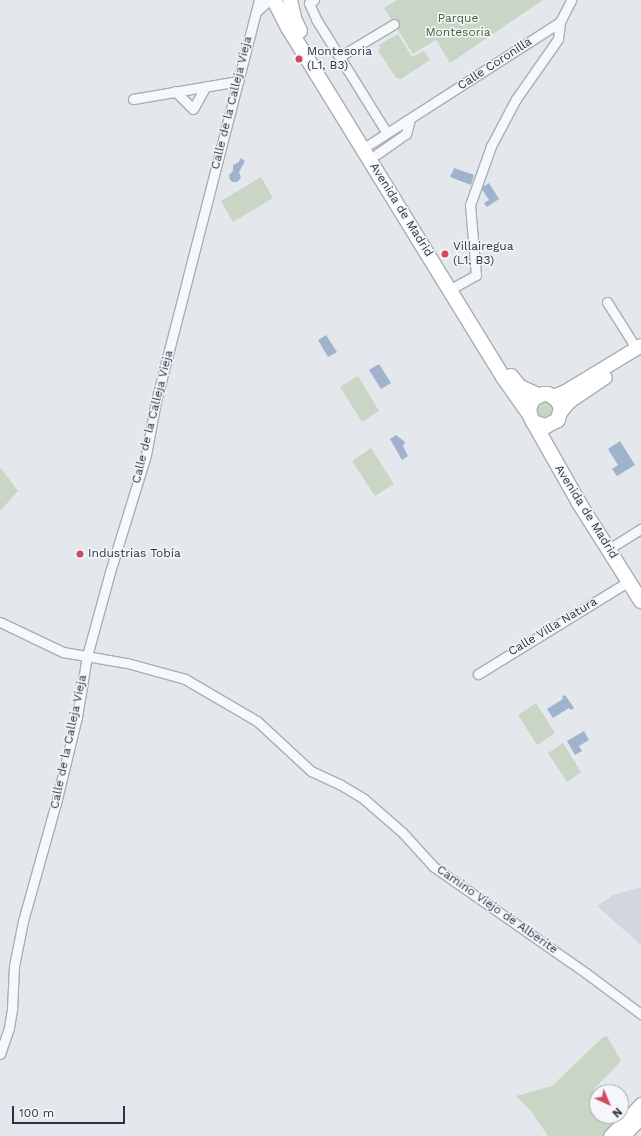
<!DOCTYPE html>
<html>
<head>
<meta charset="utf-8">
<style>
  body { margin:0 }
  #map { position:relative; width:641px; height:1136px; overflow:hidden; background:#e4e7ec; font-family:"Work Sans",sans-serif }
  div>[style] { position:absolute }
  .built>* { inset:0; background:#d2d6de }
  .green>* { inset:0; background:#c9d6c5 }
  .water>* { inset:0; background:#9fb4cc }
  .roads { filter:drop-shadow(1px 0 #a9aeb7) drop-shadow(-1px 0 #a9aeb7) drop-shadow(0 1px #a9aeb7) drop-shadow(0 -1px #a9aeb7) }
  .street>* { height:9px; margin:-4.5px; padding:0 4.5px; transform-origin:4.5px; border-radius:4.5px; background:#f7f8fa }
  .secondary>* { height:13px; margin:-6.5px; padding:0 6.5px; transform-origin:6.5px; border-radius:6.5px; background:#fff }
  .primary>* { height:14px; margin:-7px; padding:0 7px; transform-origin:7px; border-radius:7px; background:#fff }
  .highway>* { height:17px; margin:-8.5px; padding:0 8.5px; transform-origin:8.5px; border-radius:8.5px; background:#fff }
  .dots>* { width:11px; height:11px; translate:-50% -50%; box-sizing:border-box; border:2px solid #f4f6f9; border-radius:50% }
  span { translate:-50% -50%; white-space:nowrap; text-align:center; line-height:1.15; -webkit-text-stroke:3px #f4f6f9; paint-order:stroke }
  .park-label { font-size:12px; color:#3f6138 }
  .poi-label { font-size:12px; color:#2b3445 }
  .left { translate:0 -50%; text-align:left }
  .street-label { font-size:12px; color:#2b3445 }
  .north { position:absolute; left:589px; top:1084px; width:40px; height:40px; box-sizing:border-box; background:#f4f6f9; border:1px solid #a4a8b1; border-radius:50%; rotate:136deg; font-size:11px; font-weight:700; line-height:16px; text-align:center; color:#2b3445 }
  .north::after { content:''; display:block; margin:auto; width:14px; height:18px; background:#d1495b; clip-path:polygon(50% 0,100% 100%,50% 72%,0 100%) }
  .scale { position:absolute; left:12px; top:1106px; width:113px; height:18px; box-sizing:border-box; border:2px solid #2b3445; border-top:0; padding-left:5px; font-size:12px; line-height:14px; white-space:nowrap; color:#2b3445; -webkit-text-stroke:3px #f4f6f9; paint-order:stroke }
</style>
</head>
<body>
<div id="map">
  <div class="built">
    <i style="clip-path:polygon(641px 887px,641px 945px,597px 906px,613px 895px)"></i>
  </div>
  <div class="green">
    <i style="clip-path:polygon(397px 0,543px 0,450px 63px,436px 40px,413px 54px,384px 8px)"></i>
    <i style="clip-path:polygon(398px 34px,412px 57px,424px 51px,430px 60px,401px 79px,396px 78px,378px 50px,380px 48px,379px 45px)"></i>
    <i style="clip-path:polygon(261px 177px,273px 198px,233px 222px,221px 201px)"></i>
    <i style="clip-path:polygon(358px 376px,379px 411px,362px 422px,340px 387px)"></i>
    <i style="clip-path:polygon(548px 400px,556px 411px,550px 419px,537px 417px,535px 407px,539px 402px)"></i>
    <i style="clip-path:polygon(371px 448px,394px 484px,375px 496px,352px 461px)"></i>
    <i style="clip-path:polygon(0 467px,18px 491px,0 511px)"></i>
    <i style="clip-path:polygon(536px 703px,555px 733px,537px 745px,518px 715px)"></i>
    <i style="clip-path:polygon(563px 743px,581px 772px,567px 782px,548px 753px)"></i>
    <i style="clip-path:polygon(607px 1036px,621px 1061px,594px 1089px,597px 1094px,597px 1116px,611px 1116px,615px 1122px,603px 1136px,548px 1136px,531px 1111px,516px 1096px,552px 1086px,602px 1038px)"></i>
  </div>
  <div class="water">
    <i style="clip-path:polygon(240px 158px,245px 161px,239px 172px,241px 178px,237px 182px,233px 182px,230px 180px,229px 175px,233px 171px,233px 165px,239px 162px)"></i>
    <i style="clip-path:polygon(454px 168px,474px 175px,471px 185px,450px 177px)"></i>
    <i style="clip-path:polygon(489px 183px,499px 199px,487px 207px,484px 203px,489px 200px,481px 188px)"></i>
    <i style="clip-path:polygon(326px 335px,337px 352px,328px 357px,318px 340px)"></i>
    <i style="clip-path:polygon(379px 364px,391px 383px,381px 389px,369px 370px)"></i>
    <i style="clip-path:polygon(396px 435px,405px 442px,403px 446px,408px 456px,402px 460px,390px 439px)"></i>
    <i style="clip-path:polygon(620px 441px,635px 465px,617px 476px,612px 469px,618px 465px,608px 449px)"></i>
    <i style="clip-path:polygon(565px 695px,574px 708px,571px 710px,569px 708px,553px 718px,547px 709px,563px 699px,562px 697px)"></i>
    <i style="clip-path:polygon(584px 731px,589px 740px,579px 746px,582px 751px,575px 755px,567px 741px)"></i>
  </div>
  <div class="roads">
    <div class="street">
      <i style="left:314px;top:0;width:6px;rotate:149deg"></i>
      <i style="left:309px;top:3px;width:17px;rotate:66deg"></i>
      <i style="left:316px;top:19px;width:134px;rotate:58.1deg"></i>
      <i style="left:256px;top:12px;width:16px;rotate:-43deg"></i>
      <i style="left:339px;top:57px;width:64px;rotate:-31deg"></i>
      <i style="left:175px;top:91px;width:25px;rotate:45deg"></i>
      <i style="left:193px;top:109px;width:26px;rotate:-61deg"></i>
      <i style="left:133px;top:99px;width:107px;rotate:-9.7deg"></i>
      <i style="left:370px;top:144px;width:226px;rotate:-32.7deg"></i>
      <i style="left:560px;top:22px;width:25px;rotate:-63deg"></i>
      <i style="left:377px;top:154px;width:35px;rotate:-35deg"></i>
      <i style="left:406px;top:134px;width:16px;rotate:-75deg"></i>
      <i style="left:456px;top:286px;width:23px;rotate:-29deg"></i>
      <i style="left:476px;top:275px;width:70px;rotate:-94.9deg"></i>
      <i style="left:470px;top:205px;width:63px;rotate:-70.4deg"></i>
      <i style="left:491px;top:146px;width:53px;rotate:-62deg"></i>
      <i style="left:516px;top:99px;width:73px;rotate:-55deg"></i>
      <i style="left:558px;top:39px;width:17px;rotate:-83deg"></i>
      <i style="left:607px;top:302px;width:54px;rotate:57.8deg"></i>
      <i style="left:615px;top:545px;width:31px;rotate:-32deg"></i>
      <i style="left:0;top:622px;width:70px;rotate:25.5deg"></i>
      <i style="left:63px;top:652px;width:65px;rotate:9.8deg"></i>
      <i style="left:127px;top:663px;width:60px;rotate:15.4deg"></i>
      <i style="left:185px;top:679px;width:83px;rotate:30.3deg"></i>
      <i style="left:257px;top:721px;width:74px;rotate:42.8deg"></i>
      <i style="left:311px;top:771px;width:33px;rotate:25deg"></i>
      <i style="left:341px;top:785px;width:27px;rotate:31deg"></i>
      <i style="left:364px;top:799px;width:50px;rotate:41deg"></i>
      <i style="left:402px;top:832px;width:47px;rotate:47.6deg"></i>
      <i style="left:434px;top:867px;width:185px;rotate:34.9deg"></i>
      <i style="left:586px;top:973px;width:69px;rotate:36.7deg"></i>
      <i style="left:478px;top:674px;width:177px;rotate:-31.6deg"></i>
      <i style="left:0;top:1054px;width:28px;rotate:-71deg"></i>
      <i style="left:9px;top:1028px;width:18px;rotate:-81deg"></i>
      <i style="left:12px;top:1010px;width:44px;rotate:-87.4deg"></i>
      <i style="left:14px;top:966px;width:46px;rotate:-78.7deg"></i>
      <i style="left:23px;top:921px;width:127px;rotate:-74.4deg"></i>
      <i style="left:57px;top:799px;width:84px;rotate:-76.3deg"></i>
      <i style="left:77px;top:717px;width:62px;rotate:-80.7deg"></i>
      <i style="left:87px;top:656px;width:87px;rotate:-74.7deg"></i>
      <i style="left:110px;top:572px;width:122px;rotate:-72.9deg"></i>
      <i style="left:146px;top:455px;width:55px;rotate:-79.5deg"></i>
      <i style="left:156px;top:401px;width:414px;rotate:-75.6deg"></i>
    </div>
    <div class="secondary">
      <i style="left:553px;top:396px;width:13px;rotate:-23deg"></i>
      <i style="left:565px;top:391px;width:89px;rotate:-31.2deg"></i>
      <i style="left:561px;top:411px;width:13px;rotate:-51deg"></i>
      <i style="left:569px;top:401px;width:43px;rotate:-33.7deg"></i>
      <i style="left:610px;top:1136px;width:45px;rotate:-45.9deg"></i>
    </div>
    <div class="primary">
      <i style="left:290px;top:0;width:22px;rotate:77deg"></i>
      <i style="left:295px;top:21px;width:11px;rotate:63deg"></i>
      <i style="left:276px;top:4px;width:28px;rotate:63deg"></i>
      <i style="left:289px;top:29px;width:409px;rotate:58.4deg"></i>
      <i style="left:503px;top:377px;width:45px;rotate:54.9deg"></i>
      <i style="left:511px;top:376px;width:14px;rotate:51deg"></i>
      <i style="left:520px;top:387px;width:20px;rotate:24deg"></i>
      <i style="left:533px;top:422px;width:14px;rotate:17deg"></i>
      <i style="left:546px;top:426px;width:13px;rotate:-27deg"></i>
      <i style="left:558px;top:420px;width:13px;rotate:-77deg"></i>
      <i style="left:561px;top:407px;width:9px;rotate:-122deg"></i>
      <i style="left:556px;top:399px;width:9px;rotate:-148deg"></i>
      <i style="left:548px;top:394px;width:5px;rotate:180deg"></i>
      <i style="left:543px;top:394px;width:11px;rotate:153deg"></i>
      <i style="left:533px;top:399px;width:11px;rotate:112deg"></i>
      <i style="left:529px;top:409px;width:9px;rotate:77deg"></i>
      <i style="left:531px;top:418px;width:98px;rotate:60.5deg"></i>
      <i style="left:579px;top:503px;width:116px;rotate:57.7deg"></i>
    </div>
    <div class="highway">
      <i style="left:620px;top:1136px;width:30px;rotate:-46deg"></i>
    </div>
  </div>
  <div class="dots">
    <i style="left:299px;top:59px;background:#d1495b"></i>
    <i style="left:445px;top:254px;background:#d1495b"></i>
    <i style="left:80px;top:554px;background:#d1495b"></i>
  </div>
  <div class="park-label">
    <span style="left:458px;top:26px">Parque<br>Montesoria</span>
  </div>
  <div class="poi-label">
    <span class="left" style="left:307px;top:59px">Montesoria<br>(L1, B3)</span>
    <span class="left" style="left:453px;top:254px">Villairegua<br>(L1, B3)</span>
    <span class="left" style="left:88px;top:554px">Industrias Tobía</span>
  </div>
  <div class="street-label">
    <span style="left:495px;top:64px;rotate:-33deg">Calle Coronilla</span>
    <span style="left:232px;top:103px;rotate:-76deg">Calle de la Calleja Vieja</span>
    <span style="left:401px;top:210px;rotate:58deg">Avenida de Madrid</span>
    <span style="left:153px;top:417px;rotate:-76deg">Calle de la Calleja Vieja</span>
    <span style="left:586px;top:512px;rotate:58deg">Avenida de Madrid</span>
    <span style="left:553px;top:627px;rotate:-31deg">Calle Villa Natura</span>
    <span style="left:69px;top:742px;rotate:-78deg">Calle de la Calleja Vieja</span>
    <span style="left:497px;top:910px;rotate:35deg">Camino Viejo de Alberite</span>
  </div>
  <div class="north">N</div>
  <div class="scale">100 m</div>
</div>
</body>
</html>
